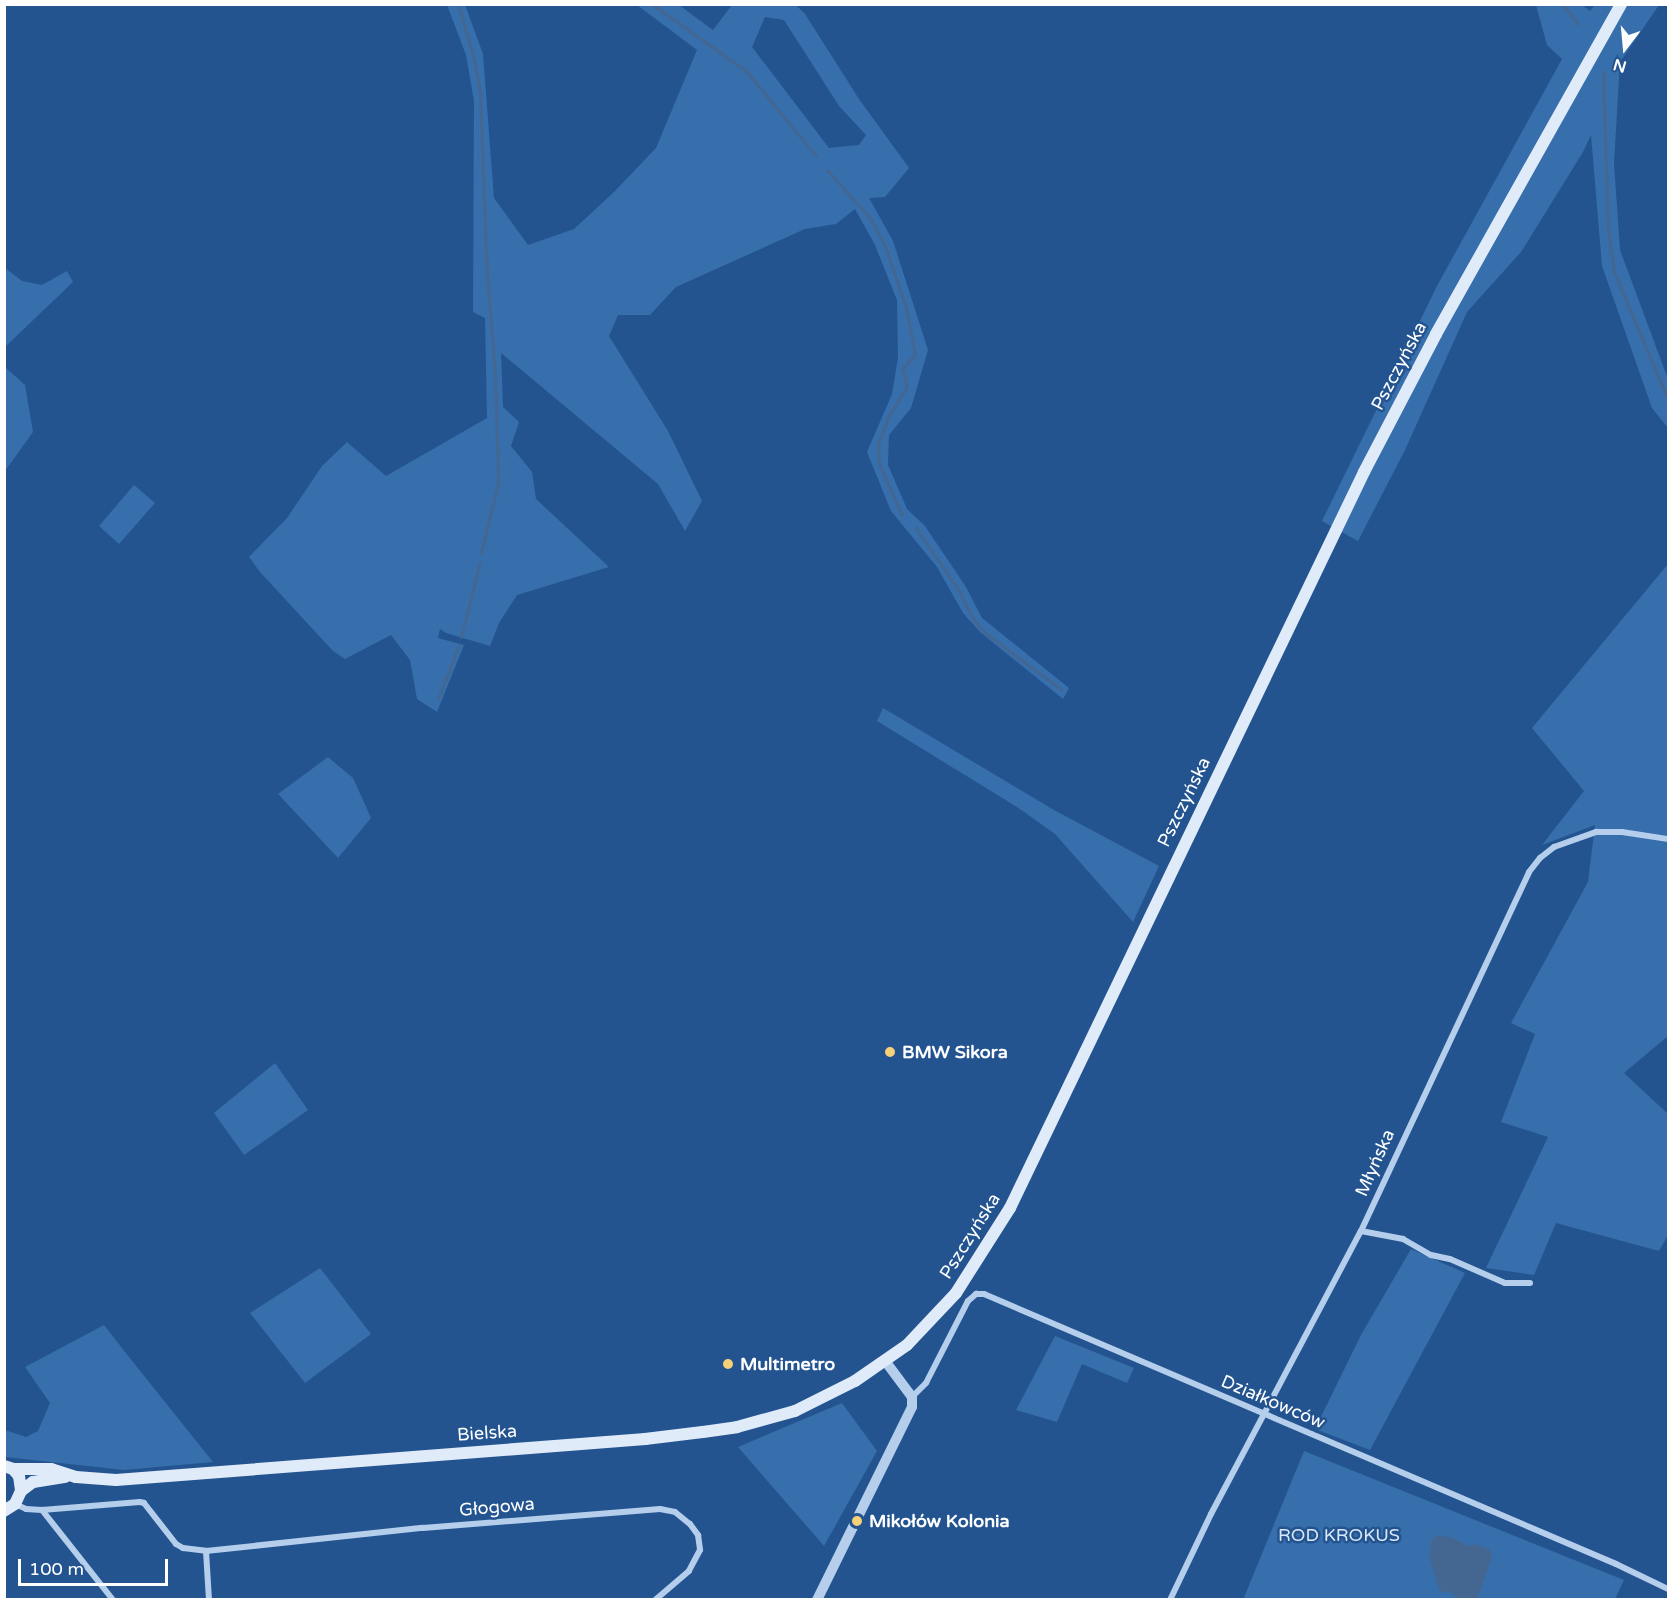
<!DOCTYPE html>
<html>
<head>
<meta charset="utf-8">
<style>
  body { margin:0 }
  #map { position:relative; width:1673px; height:1604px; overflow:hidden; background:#235490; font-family:"Varela Round",sans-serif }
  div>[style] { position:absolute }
  .green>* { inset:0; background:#376eac }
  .water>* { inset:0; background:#446791 }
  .stream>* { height:3px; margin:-1.5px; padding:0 1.5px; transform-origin:1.5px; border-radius:1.5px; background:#446791 }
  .minor>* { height:6px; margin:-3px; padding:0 3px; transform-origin:3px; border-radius:3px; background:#b4ceec }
  .tertiary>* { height:10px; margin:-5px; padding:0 5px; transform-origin:5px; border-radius:5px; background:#b4ceec }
  .secondary>* { height:12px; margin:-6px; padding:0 6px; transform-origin:6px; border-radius:6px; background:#e0ebf9 }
  .dots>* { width:16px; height:16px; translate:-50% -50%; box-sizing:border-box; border:3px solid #235490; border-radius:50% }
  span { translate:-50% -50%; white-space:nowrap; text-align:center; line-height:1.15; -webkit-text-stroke:5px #235490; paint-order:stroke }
  .street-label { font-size:18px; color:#fff }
  .poi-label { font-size:18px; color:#fff; font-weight:700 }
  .left { translate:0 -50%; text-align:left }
  .park-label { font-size:18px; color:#d9e8f9 }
  .frame { position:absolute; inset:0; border:6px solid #fff; pointer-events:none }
  .north { position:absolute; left:1595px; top:18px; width:60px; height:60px; -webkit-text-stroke:4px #235490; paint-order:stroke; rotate:196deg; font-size:16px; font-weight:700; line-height:24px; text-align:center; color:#fff }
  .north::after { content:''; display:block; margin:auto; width:21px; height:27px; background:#fff; clip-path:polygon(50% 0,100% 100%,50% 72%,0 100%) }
  .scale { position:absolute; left:18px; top:1559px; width:150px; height:27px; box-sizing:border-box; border:3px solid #fff; border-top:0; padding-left:8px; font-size:18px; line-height:21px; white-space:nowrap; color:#fff; -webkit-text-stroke:4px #235490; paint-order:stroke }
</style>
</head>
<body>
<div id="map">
  <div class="green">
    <i style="clip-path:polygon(evenodd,447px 5px,465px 5px,483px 54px,494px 198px,528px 245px,574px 229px,615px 191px,656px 148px,697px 50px,637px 5px,679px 5px,713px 30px,732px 5px,796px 5px,805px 14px,859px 99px,909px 168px,885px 197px,869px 198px,893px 241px,928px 350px,911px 408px,889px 435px,888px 465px,907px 509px,925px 526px,966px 587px,982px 618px,1069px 688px,1063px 699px,980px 632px,963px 613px,937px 567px,891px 511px,867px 452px,892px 394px,898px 357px,897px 300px,875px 245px,855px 209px,836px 224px,805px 229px,676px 287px,650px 315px,618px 315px,609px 336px,668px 431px,702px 501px,685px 531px,658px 484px,501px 353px,503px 407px,519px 422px,511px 446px,532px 472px,536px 499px,609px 567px,517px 595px,499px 623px,490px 646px,446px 633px,440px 629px,438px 638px,464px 645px,437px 712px,417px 699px,410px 660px,391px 635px,345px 659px,333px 651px,260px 572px,249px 557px,287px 518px,322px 466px,347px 442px,386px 476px,487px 418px,485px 318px,473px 312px,474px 101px,466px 55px,447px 5px,765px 17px,784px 20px,839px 106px,866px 135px,859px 145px,829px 148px,752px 47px,765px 17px)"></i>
    <i style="clip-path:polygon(1536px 5px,1582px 5px,1590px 11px,1595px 5px,1659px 5px,1620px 62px,1614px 163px,1620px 250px,1668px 379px,1668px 428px,1652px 408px,1602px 266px,1591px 135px,1583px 152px,1521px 252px,1467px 312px,1405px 450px,1358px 541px,1322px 521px,1437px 286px,1562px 59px,1547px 45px)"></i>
    <i style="clip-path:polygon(5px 268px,22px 281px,42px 285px,67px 271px,73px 282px,5px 347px)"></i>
    <i style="clip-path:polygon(5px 367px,25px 385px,33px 432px,5px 471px)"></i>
    <i style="clip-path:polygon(134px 485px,155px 503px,119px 544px,99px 526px)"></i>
    <i style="clip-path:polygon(1668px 564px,1668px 1036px,1624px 1073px,1668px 1114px,1668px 1235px,1659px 1251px,1556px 1223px,1534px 1275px,1486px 1268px,1548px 1137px,1501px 1122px,1535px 1034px,1511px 1023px,1588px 882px,1595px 825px,1542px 845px,1584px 791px,1532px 728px)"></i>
    <i style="clip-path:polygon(883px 708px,1054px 810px,1159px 866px,1133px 922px,1055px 834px,1017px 807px,877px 721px)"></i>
    <i style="clip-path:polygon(328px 757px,353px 778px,371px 818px,338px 858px,278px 794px)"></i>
    <i style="clip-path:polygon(275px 1063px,308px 1110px,244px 1155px,214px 1113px)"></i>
    <i style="clip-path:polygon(1411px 1249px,1465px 1273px,1370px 1450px,1315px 1429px,1361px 1335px)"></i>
    <i style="clip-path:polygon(320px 1268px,371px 1334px,305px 1383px,250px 1313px)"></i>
    <i style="clip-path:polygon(104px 1325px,129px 1357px,213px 1462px,124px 1470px,5px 1457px,5px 1430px,26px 1437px,38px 1431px,50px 1403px,25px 1367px)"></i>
    <i style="clip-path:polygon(1055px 1336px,1134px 1368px,1127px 1383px,1082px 1364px,1057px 1422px,1016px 1410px)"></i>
    <i style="clip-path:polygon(842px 1403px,877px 1451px,824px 1546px,738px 1447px)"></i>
    <i style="clip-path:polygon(1304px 1451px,1624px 1580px,1615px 1599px,1243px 1600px)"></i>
  </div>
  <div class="water">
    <i style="clip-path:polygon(1439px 1535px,1450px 1537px,1469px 1546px,1475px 1544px,1489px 1549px,1492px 1555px,1490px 1563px,1477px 1599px,1459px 1599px,1451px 1593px,1440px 1591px,1429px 1557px,1432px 1539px)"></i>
  </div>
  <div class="stream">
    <i style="left:458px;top:4px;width:57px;rotate:73.8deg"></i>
    <i style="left:474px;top:59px;width:36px;rotate:80deg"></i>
    <i style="left:480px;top:94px;width:179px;rotate:87.8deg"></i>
    <i style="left:487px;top:273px;width:100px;rotate:85.4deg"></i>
    <i style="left:495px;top:373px;width:110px;rotate:88.4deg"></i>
    <i style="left:498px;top:483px;width:72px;rotate:103.7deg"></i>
    <i style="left:652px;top:4px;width:115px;rotate:35.5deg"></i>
    <i style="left:746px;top:71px;width:110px;rotate:50.5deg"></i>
    <i style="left:1562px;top:4px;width:26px;rotate:51deg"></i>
    <i style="left:1603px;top:72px;width:158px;rotate:88.2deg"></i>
    <i style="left:1608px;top:230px;width:42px;rotate:81.9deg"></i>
    <i style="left:1614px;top:272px;width:138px;rotate:67deg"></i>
    <i style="left:827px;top:170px;width:64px;rotate:48.1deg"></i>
    <i style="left:870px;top:218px;width:32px;rotate:62deg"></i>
    <i style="left:885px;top:246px;width:65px;rotate:71.3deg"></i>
    <i style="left:906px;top:308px;width:47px;rotate:78.9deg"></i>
    <i style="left:915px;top:354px;width:20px;rotate:131deg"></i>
    <i style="left:902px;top:369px;width:19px;rotate:74deg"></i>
    <i style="left:907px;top:387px;width:33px;rotate:123deg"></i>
    <i style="left:889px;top:415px;width:31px;rotate:111deg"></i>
    <i style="left:878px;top:444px;width:20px;rotate:87deg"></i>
    <i style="left:879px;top:464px;width:56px;rotate:65.7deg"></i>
    <i style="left:916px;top:528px;width:76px;rotate:55.7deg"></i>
    <i style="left:959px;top:591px;width:33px;rotate:63deg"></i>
    <i style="left:974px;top:620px;width:16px;rotate:50deg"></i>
    <i style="left:984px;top:632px;width:97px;rotate:36.6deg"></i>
    <i style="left:461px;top:637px;width:77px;rotate:-75.8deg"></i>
    <i style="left:438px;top:699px;width:58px;rotate:-68.7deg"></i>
  </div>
  <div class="minor">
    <i style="left:1361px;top:1231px;width:43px;rotate:10.8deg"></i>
    <i style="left:1403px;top:1239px;width:32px;rotate:30deg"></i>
    <i style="left:1431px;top:1255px;width:19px;rotate:12deg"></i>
    <i style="left:1450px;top:1259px;width:60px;rotate:23.6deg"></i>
    <i style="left:1505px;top:1283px;width:25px"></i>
    <i style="left:912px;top:1397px;width:20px;rotate:-45deg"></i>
    <i style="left:926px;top:1383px;width:92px;rotate:-62.9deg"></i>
    <i style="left:968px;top:1301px;width:11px;rotate:-41deg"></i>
    <i style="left:976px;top:1294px;width:8px"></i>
    <i style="left:984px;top:1294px;width:687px;rotate:23.13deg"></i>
    <i style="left:1616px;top:1564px;width:58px;rotate:25.7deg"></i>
    <i style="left:15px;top:1504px;width:12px;rotate:24deg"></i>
    <i style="left:26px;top:1509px;width:16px;rotate:4deg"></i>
    <i style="left:42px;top:1510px;width:98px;rotate:-4.7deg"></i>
    <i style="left:140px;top:1502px;width:4px;rotate:14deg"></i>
    <i style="left:144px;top:1503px;width:52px;rotate:52deg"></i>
    <i style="left:176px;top:1544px;width:8px;rotate:30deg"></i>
    <i style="left:183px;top:1548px;width:23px;rotate:7deg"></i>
    <i style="left:42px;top:1510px;width:115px;rotate:51.7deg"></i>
    <i style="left:209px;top:1600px;width:49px;rotate:-93.5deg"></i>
    <i style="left:206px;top:1551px;width:218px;rotate:-6.1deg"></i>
    <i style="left:423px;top:1528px;width:238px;rotate:-4.6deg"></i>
    <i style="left:660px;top:1509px;width:15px;rotate:11deg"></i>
    <i style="left:675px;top:1512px;width:19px;rotate:39deg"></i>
    <i style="left:690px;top:1524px;width:14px;rotate:54deg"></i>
    <i style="left:698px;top:1535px;width:15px;rotate:82deg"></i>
    <i style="left:700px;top:1550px;width:24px;rotate:118deg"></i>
    <i style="left:689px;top:1571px;width:45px;rotate:139.5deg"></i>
    <i style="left:1170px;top:1600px;width:95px;rotate:-64.5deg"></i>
    <i style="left:1211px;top:1514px;width:320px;rotate:-62.1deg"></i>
    <i style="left:1361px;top:1231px;width:396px;rotate:-64.9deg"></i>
    <i style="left:1529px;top:872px;width:18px;rotate:-52deg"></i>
    <i style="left:1540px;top:858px;width:18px;rotate:-38deg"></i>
    <i style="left:1554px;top:847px;width:45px;rotate:-19.7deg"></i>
    <i style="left:1596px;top:832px;width:26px"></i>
    <i style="left:1622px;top:832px;width:47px;rotate:8.7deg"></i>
  </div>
  <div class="tertiary">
    <i style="left:817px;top:1600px;width:215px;rotate:-63.8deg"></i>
    <i style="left:912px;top:1407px;width:10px;rotate:-90deg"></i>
    <i style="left:912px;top:1397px;width:44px;rotate:-126.6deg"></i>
  </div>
  <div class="secondary">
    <i style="left:4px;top:1466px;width:9px;rotate:18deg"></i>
    <i style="left:13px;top:1469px;width:9px;rotate:49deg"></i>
    <i style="left:19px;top:1476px;width:15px;rotate:82deg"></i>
    <i style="left:21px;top:1491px;width:14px;rotate:115deg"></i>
    <i style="left:15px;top:1504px;width:13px;rotate:148deg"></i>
    <i style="left:13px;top:1469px;width:38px"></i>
    <i style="left:51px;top:1469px;width:26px;rotate:18deg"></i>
    <i style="left:76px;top:1477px;width:40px;rotate:4.3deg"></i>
    <i style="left:116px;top:1480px;width:531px;rotate:-4.43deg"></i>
    <i style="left:645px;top:1439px;width:58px;rotate:-6.9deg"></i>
    <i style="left:703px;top:1432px;width:34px;rotate:-8deg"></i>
    <i style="left:737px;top:1427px;width:60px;rotate:-15.4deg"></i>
    <i style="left:795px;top:1411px;width:67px;rotate:-26.6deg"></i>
    <i style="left:855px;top:1381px;width:63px;rotate:-34.7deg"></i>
    <i style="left:907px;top:1345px;width:71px;rotate:-46.7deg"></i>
    <i style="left:956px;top:1293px;width:101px;rotate:-57.6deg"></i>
    <i style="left:1010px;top:1208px;width:817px;rotate:-64.31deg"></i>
    <i style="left:1364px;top:472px;width:156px;rotate:-62.4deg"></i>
    <i style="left:1436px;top:334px;width:378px;rotate:-60.7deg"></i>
    <i style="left:21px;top:1491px;width:15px;rotate:-37deg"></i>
    <i style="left:33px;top:1482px;width:33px;rotate:-9deg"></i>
  </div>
  <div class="dots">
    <i style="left:890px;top:1052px;background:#f7d177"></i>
    <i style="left:728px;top:1364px;background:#f7d177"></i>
    <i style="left:857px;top:1521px;background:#f7d177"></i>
  </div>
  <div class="street-label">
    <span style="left:1399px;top:366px;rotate:-62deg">Pszczyńska</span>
    <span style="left:1184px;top:802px;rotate:-64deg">Pszczyńska</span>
    <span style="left:1375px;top:1163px;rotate:-66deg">Młyńska</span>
    <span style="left:970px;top:1236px;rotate:-58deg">Pszczyńska</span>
    <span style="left:1273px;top:1402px;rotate:23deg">Działkowców</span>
    <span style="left:487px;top:1433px;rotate:-4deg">Bielska</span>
    <span style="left:497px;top:1507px;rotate:-5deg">Głogowa</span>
  </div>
  <div class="poi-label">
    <span class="left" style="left:902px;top:1052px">BMW Sikora</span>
    <span class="left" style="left:740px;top:1364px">Multimetro</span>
    <span class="left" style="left:869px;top:1521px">Mikołów Kolonia</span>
  </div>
  <div class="park-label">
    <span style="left:1339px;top:1535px">ROD KROKUS</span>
  </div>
  <div class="frame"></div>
  <div class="north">N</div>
  <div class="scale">100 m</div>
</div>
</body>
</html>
